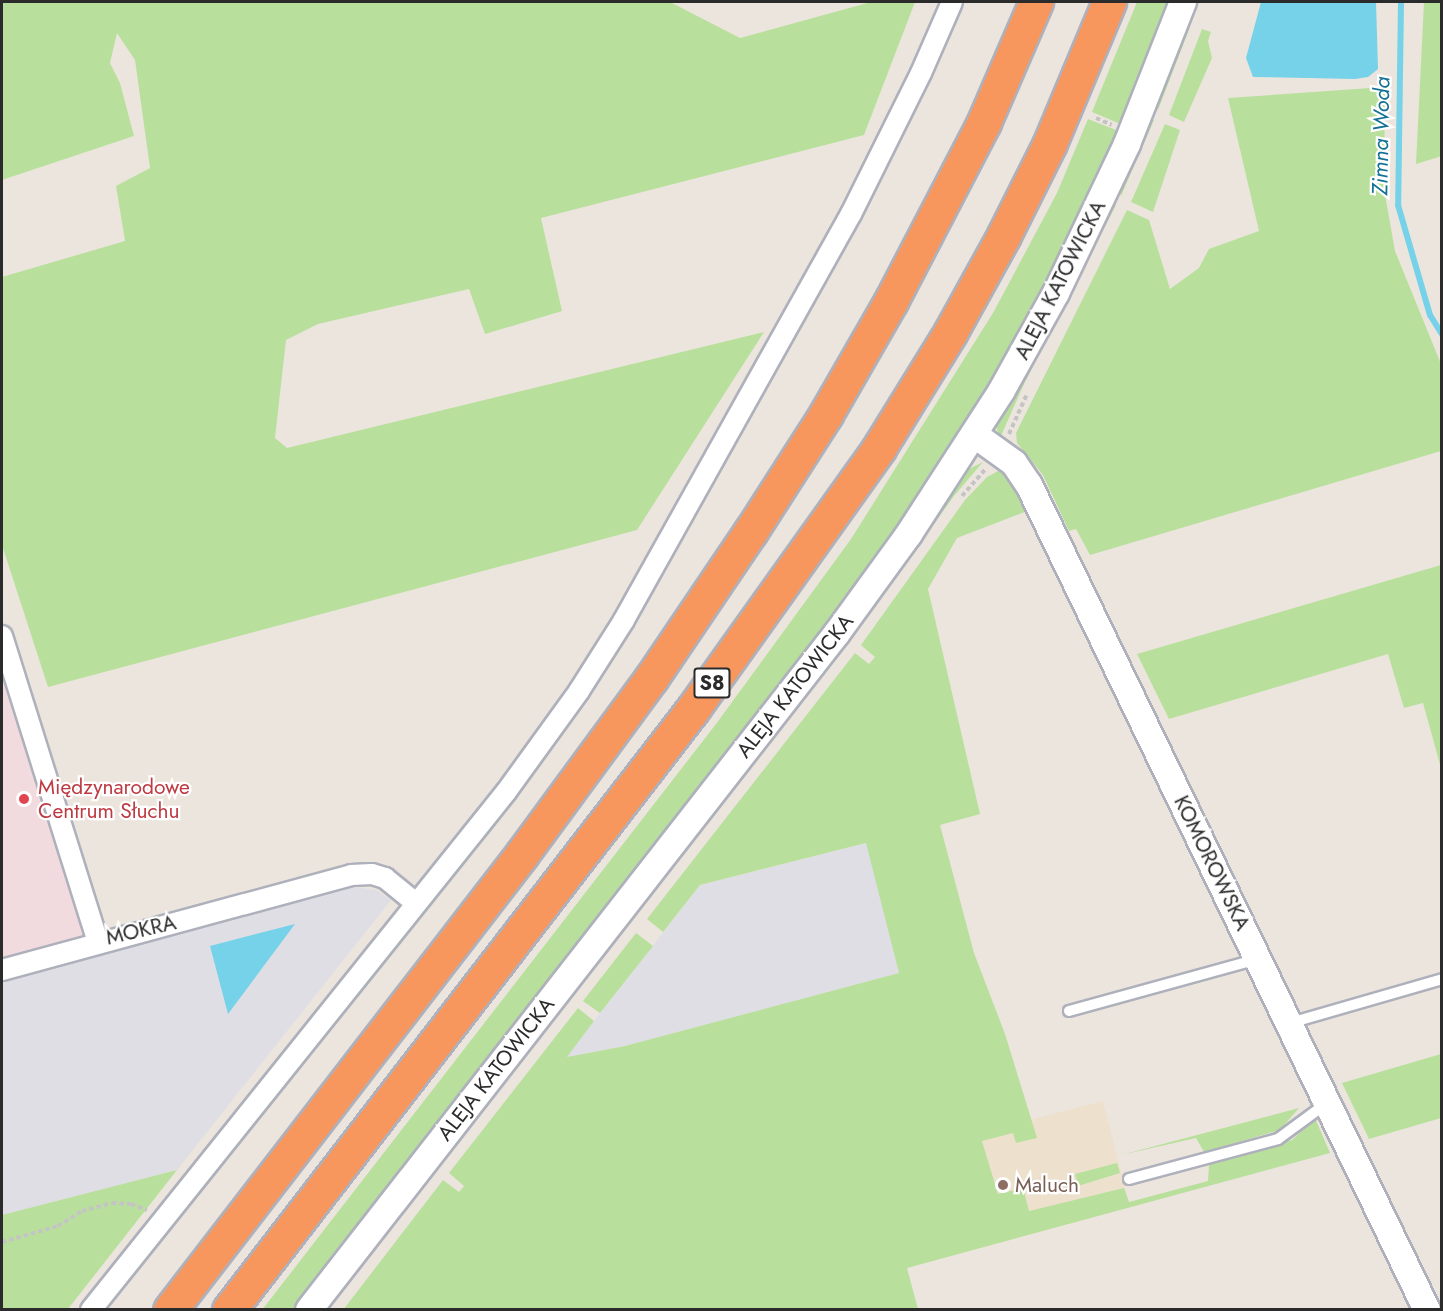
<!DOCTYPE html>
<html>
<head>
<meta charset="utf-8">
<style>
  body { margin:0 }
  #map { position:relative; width:1443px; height:1311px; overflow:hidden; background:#ece5dd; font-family:Jost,sans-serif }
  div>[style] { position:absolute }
  .industrial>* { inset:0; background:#dfdee5 }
  .education>* { inset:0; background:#ede1ce }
  .medical>* { inset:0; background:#f2dbde }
  .green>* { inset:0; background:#b8e09c }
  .water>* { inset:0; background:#75d2e9 }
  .stream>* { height:6px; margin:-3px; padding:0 3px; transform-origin:3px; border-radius:3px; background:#75d2e9 }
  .path>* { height:4px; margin-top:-2px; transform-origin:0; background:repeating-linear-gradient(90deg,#c4c4c4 0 4.5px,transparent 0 7.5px) }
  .roads { filter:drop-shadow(2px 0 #aeb1bb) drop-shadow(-2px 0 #aeb1bb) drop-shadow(0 2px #aeb1bb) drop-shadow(0 -2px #aeb1bb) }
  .service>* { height:10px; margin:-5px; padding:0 5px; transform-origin:5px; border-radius:5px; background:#fff }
  .minor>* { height:20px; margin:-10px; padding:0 10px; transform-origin:10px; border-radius:10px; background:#fff }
  .tertiary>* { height:26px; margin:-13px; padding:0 13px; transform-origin:13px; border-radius:13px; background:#fff }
  .motorway>* { height:33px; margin:-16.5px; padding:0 16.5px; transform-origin:16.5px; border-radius:16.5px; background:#f7965d }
  .dots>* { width:16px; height:16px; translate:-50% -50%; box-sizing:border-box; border:3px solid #fff; border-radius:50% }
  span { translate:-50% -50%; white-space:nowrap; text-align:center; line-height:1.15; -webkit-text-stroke:4.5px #fff; paint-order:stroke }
  .shield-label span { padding:2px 4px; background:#fff; border:2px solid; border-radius:4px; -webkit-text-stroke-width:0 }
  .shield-label { font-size:20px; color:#2b2b2b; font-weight:700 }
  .street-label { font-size:21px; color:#2b2b2b }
  .health-label { font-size:21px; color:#be3a42 }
  .left { translate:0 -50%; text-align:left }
  .education-label { font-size:21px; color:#785e54 }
  .water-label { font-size:22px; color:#137196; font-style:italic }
  .frame { position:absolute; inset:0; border:3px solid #2b2b2b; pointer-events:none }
</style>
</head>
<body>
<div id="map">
  <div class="industrial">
    <i style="clip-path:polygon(867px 843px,899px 973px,625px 1046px,566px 1057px,700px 885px)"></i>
    <i style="clip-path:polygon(355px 887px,376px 890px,391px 900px,177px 1170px,2px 1215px,2px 978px)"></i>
  </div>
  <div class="education">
    <i style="clip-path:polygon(1103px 1101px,1130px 1207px,907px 1268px,875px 1160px)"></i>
  </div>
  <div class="medical">
    <i style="clip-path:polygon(2px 658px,91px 941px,2px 965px)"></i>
  </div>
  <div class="green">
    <i style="clip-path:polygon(2px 2px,670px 2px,740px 38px,871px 2px,915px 2px,864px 135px,541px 218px,562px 311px,485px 334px,469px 289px,318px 324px,286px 340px,275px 438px,287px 448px,764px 332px,637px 530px,48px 687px,2px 545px,2px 277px,125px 241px,116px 186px,150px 168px,135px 60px,117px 33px,110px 63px,120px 83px,134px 136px,2px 180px)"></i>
    <i style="clip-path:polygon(1137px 2px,1172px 2px,1125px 126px,1092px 112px)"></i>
    <i style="clip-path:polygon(1424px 2px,1441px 2px,1442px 156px,1416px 164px)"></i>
    <i style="clip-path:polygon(1190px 27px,1158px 110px,1155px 104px,1182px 34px)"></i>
    <i style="clip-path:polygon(1202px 29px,1211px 32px,1208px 41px,1212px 58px,1184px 122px,1169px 115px)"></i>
    <i style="clip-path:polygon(1385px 87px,1384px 189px,1395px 251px,1441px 364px,1441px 451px,1090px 555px,1076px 529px,1069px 531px,1043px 475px,1017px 443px,1016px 433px,1127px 210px,1149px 220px,1170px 289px,1199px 268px,1209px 249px,1259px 231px,1228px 98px)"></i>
    <i style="clip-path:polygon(1088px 119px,1121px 132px,1045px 292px,978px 410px,863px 580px,296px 1309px,262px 1310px,716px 724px,851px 539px,993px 313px,1057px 193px)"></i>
    <i style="clip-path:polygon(1154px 120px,1121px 196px,1119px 188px,1149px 121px)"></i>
    <i style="clip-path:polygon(1165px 124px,1180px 130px,1153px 212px,1131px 202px)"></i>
    <i style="clip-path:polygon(1116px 205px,1024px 384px,1000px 438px,995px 424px,1110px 207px)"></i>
    <i style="clip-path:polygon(983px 462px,954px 496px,852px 638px,850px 634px,963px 472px)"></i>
    <i style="clip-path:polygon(1002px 469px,1030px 510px,957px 538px,928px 589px,980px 814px,940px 825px,974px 953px,1005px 1034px,1037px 1138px,1016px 1143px,1013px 1133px,982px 1141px,998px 1194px,1023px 1188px,1029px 1211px,1124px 1188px,1129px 1202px,1208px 1181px,1209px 1164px,1292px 1140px,1315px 1118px,1330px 1153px,907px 1268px,918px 1309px,343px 1310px,443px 1180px,459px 1192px,464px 1186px,449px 1173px,578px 1008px,594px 1021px,567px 1057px,625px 1046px,899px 973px,866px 843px,700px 885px,663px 932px,647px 919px,855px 653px,869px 664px,875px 657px,861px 645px,965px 500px,987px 477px)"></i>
    <i style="clip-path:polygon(1441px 565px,1441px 768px,1423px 703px,1404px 708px,1388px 654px,1169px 719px,1137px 654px)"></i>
    <i style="clip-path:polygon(842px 645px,846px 646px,641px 908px,641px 902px)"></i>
    <i style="clip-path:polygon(636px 933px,653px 946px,600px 1013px,583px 1001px)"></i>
    <i style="clip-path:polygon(565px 1001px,568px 1001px,440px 1166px,439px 1163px)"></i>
    <i style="clip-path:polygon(1441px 1054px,1441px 1118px,1369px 1139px,1342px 1083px)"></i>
    <i style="clip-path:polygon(1299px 1108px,1280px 1130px,1204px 1152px,1196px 1138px,1121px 1155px)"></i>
    <i style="clip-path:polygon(1117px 1163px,1120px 1173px,1078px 1186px,1075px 1174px)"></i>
    <i style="clip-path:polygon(177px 1170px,68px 1309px,2px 1309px,2px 1215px)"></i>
    <i style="clip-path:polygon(431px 1173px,329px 1309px,321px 1310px)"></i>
  </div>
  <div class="water">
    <i style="clip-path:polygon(1261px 2px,1376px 2px,1378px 69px,1368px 77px,1355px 79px,1253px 77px,1246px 58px)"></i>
    <i style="clip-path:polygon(295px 924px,228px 1014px,210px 946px)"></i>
  </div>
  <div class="stream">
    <i style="left:1401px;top:2px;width:203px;rotate:90.8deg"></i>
    <i style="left:1398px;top:205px;width:115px;rotate:73.8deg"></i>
    <i style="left:1430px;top:315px;width:22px;rotate:58deg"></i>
  </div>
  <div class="path">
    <i style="left:1096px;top:118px;width:17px;rotate:24deg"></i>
    <i style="left:1009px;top:434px;width:44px;rotate:-65.8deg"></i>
    <i style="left:962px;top:496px;width:35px;rotate:-49deg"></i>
    <i style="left:2px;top:1242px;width:58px;rotate:-15.9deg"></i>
    <i style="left:58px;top:1226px;width:28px;rotate:-32deg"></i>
    <i style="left:82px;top:1211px;width:31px;rotate:-15deg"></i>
    <i style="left:112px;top:1203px;width:19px;rotate:3deg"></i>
    <i style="left:131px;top:1204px;width:17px;rotate:21deg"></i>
  </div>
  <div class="roads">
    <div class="service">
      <i style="left:1069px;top:1011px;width:196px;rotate:-15.4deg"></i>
      <i style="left:1290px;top:1023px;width:158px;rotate:-16.1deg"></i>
      <i style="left:1129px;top:1179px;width:154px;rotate:-15deg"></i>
      <i style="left:1278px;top:1139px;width:61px;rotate:-36.3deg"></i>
    </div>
    <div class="minor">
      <i style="left:2px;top:636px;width:322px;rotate:72.6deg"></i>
      <i style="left:2px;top:970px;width:362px;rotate:-15.2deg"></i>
      <i style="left:351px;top:875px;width:21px;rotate:-3deg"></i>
      <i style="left:372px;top:874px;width:14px;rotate:17deg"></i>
      <i style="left:385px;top:878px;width:40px;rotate:39deg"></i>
      <i style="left:91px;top:1310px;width:664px;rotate:-51.3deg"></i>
      <i style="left:506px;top:792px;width:125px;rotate:-54.1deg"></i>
      <i style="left:579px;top:691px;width:84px;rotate:-57.6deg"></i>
      <i style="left:624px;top:620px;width:465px;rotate:-60.8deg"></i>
      <i style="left:851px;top:214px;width:157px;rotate:-63.6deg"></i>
      <i style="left:921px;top:73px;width:77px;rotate:-66.4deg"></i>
    </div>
    <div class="tertiary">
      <i style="left:975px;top:435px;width:48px;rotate:35.7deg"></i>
      <i style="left:1014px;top:463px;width:27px;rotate:56deg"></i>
      <i style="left:1029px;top:485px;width:916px;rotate:64.25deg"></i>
      <i style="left:309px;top:1310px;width:859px;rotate:-52.05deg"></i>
      <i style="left:837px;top:633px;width:122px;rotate:-54deg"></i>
      <i style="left:909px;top:534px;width:171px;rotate:-57.1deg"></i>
      <i style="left:1002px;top:390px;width:111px;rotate:-60.9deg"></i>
      <i style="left:1056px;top:293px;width:165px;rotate:-64.5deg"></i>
      <i style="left:1127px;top:144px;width:153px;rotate:-68.5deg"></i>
    </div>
    <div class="motorway">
      <i style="left:170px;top:1310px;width:576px;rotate:-52.33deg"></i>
      <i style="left:522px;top:854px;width:220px;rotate:-53.7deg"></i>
      <i style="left:652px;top:677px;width:176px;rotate:-55.9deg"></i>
      <i style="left:751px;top:531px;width:139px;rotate:-57.3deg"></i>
      <i style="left:826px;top:414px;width:130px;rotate:-60.1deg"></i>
      <i style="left:891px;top:301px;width:202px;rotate:-62.5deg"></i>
      <i style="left:984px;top:122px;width:131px;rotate:-66.6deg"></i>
      <i style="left:229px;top:1310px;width:759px;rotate:-52.33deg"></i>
      <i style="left:693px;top:709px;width:320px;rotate:-54.5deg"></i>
      <i style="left:879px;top:448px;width:135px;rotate:-58.3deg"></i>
      <i style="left:950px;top:333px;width:112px;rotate:-61.1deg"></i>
      <i style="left:1004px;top:235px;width:103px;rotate:-63.4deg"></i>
      <i style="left:1050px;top:143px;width:153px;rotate:-67.3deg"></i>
    </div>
  </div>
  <div class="dots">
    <i style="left:24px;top:799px;background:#e0444e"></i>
    <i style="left:1003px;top:1185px;background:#8d6e63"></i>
  </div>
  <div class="shield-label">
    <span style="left:712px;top:683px">S8</span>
  </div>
  <div class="street-label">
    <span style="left:1060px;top:280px;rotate:-63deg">ALEJA KATOWICKA</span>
    <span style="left:795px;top:686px;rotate:-52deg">ALEJA KATOWICKA</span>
    <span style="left:1212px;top:863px;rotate:64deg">KOMOROWSKA</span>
    <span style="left:141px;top:930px;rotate:-13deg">MOKRA</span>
    <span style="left:496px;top:1069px;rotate:-52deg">ALEJA KATOWICKA</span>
  </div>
  <div class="health-label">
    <span class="left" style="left:38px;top:799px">Międzynarodowe<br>Centrum Słuchu</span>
  </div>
  <div class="education-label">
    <span class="left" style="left:1015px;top:1185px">Maluch</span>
  </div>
  <div class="water-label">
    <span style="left:1381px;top:136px;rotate:-89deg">Zimna Woda</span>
  </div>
  <div class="frame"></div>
</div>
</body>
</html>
